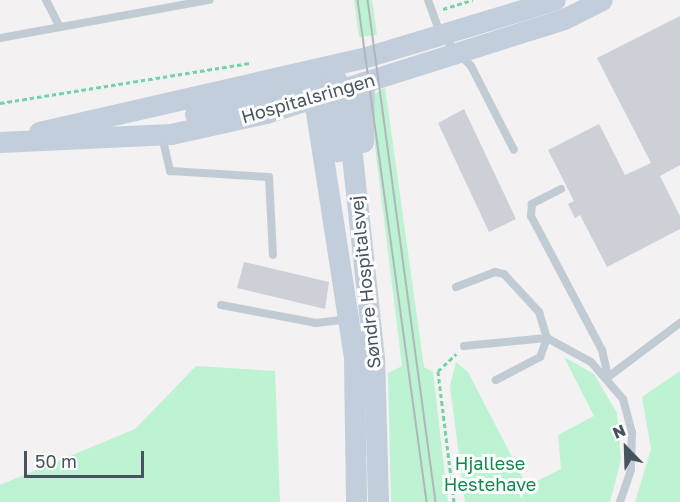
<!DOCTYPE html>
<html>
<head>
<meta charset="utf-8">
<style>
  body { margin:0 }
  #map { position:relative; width:680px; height:502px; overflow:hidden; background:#f3f1f1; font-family:"Golos Text",sans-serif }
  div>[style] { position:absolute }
  .green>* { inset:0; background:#bdf3d2 }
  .building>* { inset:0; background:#cdd0d6 }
  .path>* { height:3px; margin-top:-1.5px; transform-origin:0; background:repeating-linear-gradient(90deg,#72d4a5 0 4.5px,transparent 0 7.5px) }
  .lane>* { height:8px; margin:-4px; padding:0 4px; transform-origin:4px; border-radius:4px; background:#c1cbd3 }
  .secondary>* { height:21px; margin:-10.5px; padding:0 10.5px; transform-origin:10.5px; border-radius:10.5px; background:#c2cedb }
  .tram>* { height:1.5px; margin:-0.75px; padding:0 0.75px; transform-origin:0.75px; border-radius:0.75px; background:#b2b6bc }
  span { translate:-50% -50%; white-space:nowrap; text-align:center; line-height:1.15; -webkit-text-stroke:6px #fff; paint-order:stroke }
  .street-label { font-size:18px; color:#475460 }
  .park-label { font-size:18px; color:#11884e }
  .north { position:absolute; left:596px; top:418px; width:60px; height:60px; -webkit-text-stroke:4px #fff; paint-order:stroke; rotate:337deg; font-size:16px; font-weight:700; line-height:24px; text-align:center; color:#475460 }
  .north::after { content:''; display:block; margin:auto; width:21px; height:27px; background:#475460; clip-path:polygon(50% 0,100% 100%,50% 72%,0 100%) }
  .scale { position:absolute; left:24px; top:451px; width:120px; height:27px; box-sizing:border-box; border:3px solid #475460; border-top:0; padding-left:8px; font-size:18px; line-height:21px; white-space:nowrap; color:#475460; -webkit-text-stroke:4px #fff; paint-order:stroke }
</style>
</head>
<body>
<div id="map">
  <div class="green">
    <i style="clip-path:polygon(354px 0,372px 0,377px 35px,359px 37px)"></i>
    <i style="clip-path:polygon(385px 87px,424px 367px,433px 372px,448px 502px,391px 502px,388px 373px,402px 366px,370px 106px,375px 94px)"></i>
    <i style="clip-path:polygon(564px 357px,594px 374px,617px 413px,621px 459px,610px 502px,465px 502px,450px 386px,456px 362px,468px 372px,527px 486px,561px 469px,558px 435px,594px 416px)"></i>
    <i style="clip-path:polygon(196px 366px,275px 371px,280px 502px,0 502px,0 485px,135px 429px)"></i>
    <i style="clip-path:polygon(680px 371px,680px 502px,635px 502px,651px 449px,642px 397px)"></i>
  </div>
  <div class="building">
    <i style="clip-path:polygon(680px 16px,680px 165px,660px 176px,680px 216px,680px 229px,607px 267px,580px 215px,575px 218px,568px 204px,574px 201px,548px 150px,599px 124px,625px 175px,651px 163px,597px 58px)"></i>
    <i style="clip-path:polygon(464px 109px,516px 219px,489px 232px,438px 123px)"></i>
    <i style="clip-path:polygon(244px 262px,329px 282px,325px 309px,237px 288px)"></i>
  </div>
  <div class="path">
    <i style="left:443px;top:9px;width:31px;rotate:-17deg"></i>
    <i style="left:0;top:103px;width:253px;rotate:-9.1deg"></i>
    <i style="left:454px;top:502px;width:132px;rotate:-97deg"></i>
    <i style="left:438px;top:371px;width:25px;rotate:-43deg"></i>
  </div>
  <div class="lane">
    <i style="left:46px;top:0;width:30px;rotate:63deg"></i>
    <i style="left:428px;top:0;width:37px;rotate:70deg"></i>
    <i style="left:441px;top:35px;width:43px;rotate:45.9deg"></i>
    <i style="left:471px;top:66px;width:94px;rotate:62.9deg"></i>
    <i style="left:0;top:38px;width:213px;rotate:-10.3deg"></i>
    <i style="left:162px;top:136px;width:36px;rotate:77deg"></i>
    <i style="left:170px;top:171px;width:99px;rotate:3.5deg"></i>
    <i style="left:269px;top:177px;width:78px;rotate:87.1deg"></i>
    <i style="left:561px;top:189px;width:33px;rotate:153deg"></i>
    <i style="left:532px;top:204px;width:12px;rotate:95deg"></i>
    <i style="left:531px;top:216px;width:152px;rotate:62.1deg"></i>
    <i style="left:602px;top:350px;width:28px;rotate:77deg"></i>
    <i style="left:608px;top:377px;width:90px;rotate:-36.9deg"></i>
    <i style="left:456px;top:287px;width:42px;rotate:-21deg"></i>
    <i style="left:495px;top:272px;width:9px;rotate:13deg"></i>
    <i style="left:504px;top:274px;width:52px;rotate:47.4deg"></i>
    <i style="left:539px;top:312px;width:27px;rotate:73deg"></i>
    <i style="left:547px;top:338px;width:20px;rotate:110deg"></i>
    <i style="left:540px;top:357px;width:50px;rotate:152.4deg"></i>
    <i style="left:221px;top:305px;width:97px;rotate:10.7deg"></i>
    <i style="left:316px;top:323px;width:31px;rotate:-7deg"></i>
    <i style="left:547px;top:338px;width:50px;rotate:28.6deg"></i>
    <i style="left:591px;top:362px;width:49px;rotate:49.1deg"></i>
    <i style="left:623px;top:399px;width:35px;rotate:75deg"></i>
    <i style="left:632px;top:433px;width:37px;rotate:92deg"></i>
    <i style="left:631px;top:470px;width:34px;rotate:109deg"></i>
    <i style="left:464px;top:346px;width:83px;rotate:-5.5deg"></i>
  </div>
  <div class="secondary">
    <i style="left:335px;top:78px;width:14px;rotate:56deg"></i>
    <i style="left:343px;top:90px;width:38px;rotate:81deg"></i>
    <i style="left:349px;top:128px;width:231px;rotate:83.8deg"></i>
    <i style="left:374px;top:358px;width:144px;rotate:88.4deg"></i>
    <i style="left:321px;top:82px;width:13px;rotate:63deg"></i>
    <i style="left:327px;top:94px;width:58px;rotate:80deg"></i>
    <i style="left:312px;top:86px;width:275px;rotate:81.2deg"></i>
    <i style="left:354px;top:358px;width:144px;rotate:89.2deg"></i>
    <i style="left:195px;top:114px;width:114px;rotate:-14.3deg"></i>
    <i style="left:39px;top:132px;width:335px;rotate:-12.9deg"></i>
    <i style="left:366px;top:57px;width:197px;rotate:-16.8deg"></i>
    <i style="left:0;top:142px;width:171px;rotate:-2.7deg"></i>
    <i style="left:171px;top:134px;width:97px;rotate:-12.5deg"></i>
    <i style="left:266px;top:113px;width:312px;rotate:-17.5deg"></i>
    <i style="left:564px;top:19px;width:42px;rotate:-26.6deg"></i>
    <i style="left:363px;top:142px;width:60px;rotate:-89deg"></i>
  </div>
  <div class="tram">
    <i style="left:358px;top:0;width:507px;rotate:82.17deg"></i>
    <i style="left:368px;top:0;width:507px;rotate:82.29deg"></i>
  </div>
  <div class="street-label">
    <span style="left:308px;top:98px;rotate:-16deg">Hospitalsringen</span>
    <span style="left:365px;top:282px;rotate:-96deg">Søndre Hospitalsvej</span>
  </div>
  <div class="park-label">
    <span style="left:490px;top:474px">Hjallese<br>Hestehave</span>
  </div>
  <div class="north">N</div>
  <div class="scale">50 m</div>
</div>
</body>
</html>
